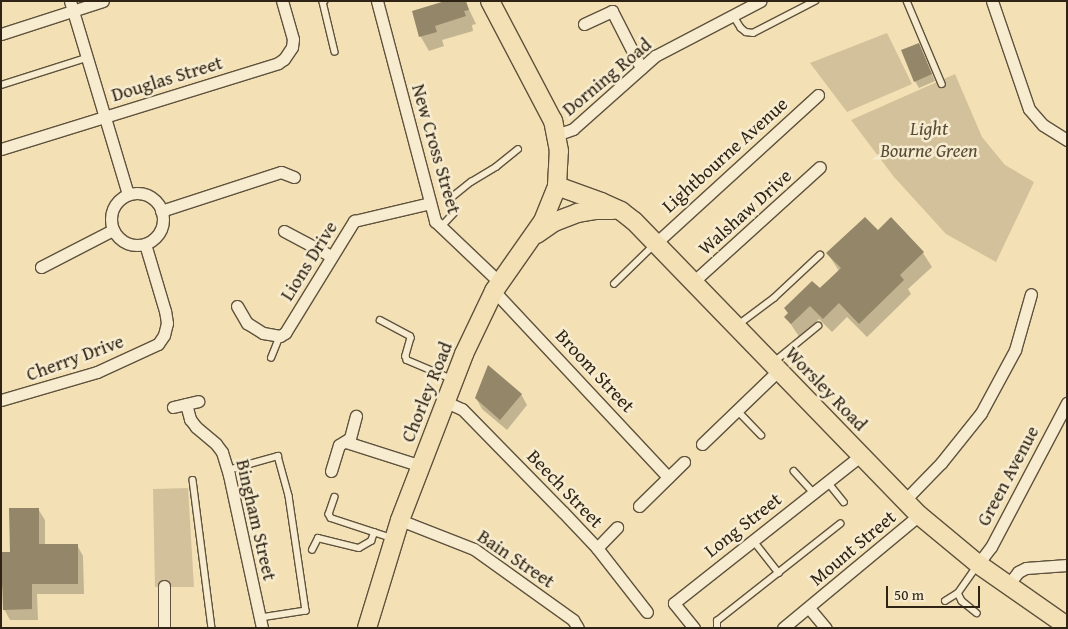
<!DOCTYPE html>
<html>
<head>
<meta charset="utf-8">
<style>
  body { margin:0 }
  #map { position:relative; width:1068px; height:629px; overflow:hidden; background:#f3e1b5; font-family:"Gentium Book Plus",serif }
  div>[style] { position:absolute }
  .green>* { inset:0; background:#d2c19a }
  .shadow>* { inset:0; background:#0003 }
  .building>* { inset:0; background:#948668 }
  .roads { filter:drop-shadow(1px 0 #5f523d) drop-shadow(-1px 0 #5f523d) drop-shadow(0 1px #5f523d) drop-shadow(0 -1px #5f523d) }
  .service>* { height:5.5px; margin:-2.75px; padding:0 2.75px; transform-origin:2.75px; border-radius:2.75px; background:#f7eccf }
  .minor>* { height:11px; margin:-5.5px; padding:0 5.5px; transform-origin:5.5px; border-radius:5.5px; background:#f7eccf }
  .minor>.ring { margin:-5.5px; padding:0; box-sizing:content-box; background:none; border:11px solid #f7eccf; border-radius:50% }
  .primary>* { height:18px; margin:-9px; padding:0 9px; transform-origin:9px; border-radius:9px; background:#f3e1b5 }
  span { translate:-50% -50%; white-space:nowrap; text-align:center; line-height:1.15; -webkit-text-stroke:5px #f7eccf; paint-order:stroke }
  .street-label { font-size:19px; color:#2e2315 }
  .park-label { font-size:19px; color:#574a36; font-style:italic }
  .frame { position:absolute; inset:0; border:2px solid #2e2315; pointer-events:none }
  .scale { position:absolute; left:886px; top:586px; width:94px; height:22px; box-sizing:border-box; border:2px solid #2e2315; border-top:0; padding-left:6px; font-size:15px; line-height:18px; white-space:nowrap; color:#2e2315; -webkit-text-stroke:4px #f7eccf; paint-order:stroke }
</style>
</head>
<body>
<div id="map">
  <div class="green">
    <i style="clip-path:polygon(887px 33px,912px 84px,847px 112px,810px 63px)"></i>
    <i style="clip-path:polygon(955px 74px,982px 137px,1005px 165px,1034px 182px,996px 262px,946px 234px,894px 177px,851px 120px)"></i>
    <i style="clip-path:polygon(188px 488px,194px 587px,155px 587px,153px 489px)"></i>
  </div>
  <div class="shadow">
    <i style="clip-path:polygon(465px 1px,476px 24px,472px 25px,473px 31px,442px 40px,444px 46px,429px 51px,421px 37px,413px 12px)"></i>
    <i style="clip-path:polygon(922px 51px,935px 81px,919px 88px,915px 81px)"></i>
    <i style="clip-path:polygon(878px 232px,923px 253px,932px 267px,908px 289px,911px 294px,867px 337px,847px 317px,832px 332px,819px 319px,800px 338px,786px 317px,839px 271px,828px 254px)"></i>
    <i style="clip-path:polygon(521px 394px,527px 405px,507px 430px,482px 409px,476px 398px)"></i>
    <i style="clip-path:polygon(38px 509px,45px 520px,45px 546px,77px 545px,83px 556px,84px 594px,37px 594px,38px 620px,10px 620px,4px 609px,4px 588px,1px 588px,1px 553px,11px 553px)"></i>
  </div>
  <div class="building">
    <i style="clip-path:polygon(445px 1px,466px 1px,469px 10px,464px 11px,466px 16px,435px 26px,437px 32px,419px 37px,412px 11px)"></i>
    <i style="clip-path:polygon(919px 43px,932px 74px,914px 82px,901px 50px)"></i>
    <i style="clip-path:polygon(865px 217px,878px 230px,891px 217px,924px 252px,900px 275px,904px 280px,859px 324px,839px 303px,823px 319px,810px 306px,791px 324px,784px 317px,788px 313px,784px 308px,812px 281px,820px 288px,841px 268px,826px 253px)"></i>
    <i style="clip-path:polygon(488px 365px,522px 394px,500px 420px,475px 398px)"></i>
    <i style="clip-path:polygon(9px 508px,39px 508px,39px 544px,78px 544px,78px 584px,32px 584px,32px 609px,3px 610px,1px 552px,10px 552px)"></i>
  </div>
  <div class="roads">
    <div class="service">
      <i style="left:325px;top:1px;width:2px;rotate:153deg"></i>
      <i style="left:323px;top:2px;width:51px;rotate:76.5deg"></i>
      <i style="left:907px;top:1px;width:90px;rotate:67.1deg"></i>
      <i style="left:733px;top:15px;width:15px;rotate:58deg"></i>
      <i style="left:741px;top:28px;width:6px;rotate:39deg"></i>
      <i style="left:746px;top:32px;width:7px;rotate:8deg"></i>
      <i style="left:753px;top:33px;width:70px;rotate:-27.3deg"></i>
      <i style="left:1px;top:85px;width:89px;rotate:-17.6deg"></i>
      <i style="left:441px;top:227px;width:19px;rotate:-47deg"></i>
      <i style="left:454px;top:213px;width:15px;rotate:-101deg"></i>
      <i style="left:451px;top:198px;width:26px;rotate:-39deg"></i>
      <i style="left:471px;top:182px;width:29px;rotate:-31deg"></i>
      <i style="left:496px;top:167px;width:28px;rotate:-39deg"></i>
      <i style="left:614px;top:284px;width:54px;rotate:-44.3deg"></i>
      <i style="left:380px;top:320px;width:34px;rotate:28deg"></i>
      <i style="left:410px;top:336px;width:2px;rotate:63deg"></i>
      <i style="left:411px;top:338px;width:19px;rotate:106deg"></i>
      <i style="left:406px;top:356px;width:4px;rotate:76deg"></i>
      <i style="left:407px;top:360px;width:49px;rotate:22.9deg"></i>
      <i style="left:738px;top:325px;width:45px;rotate:-36.9deg"></i>
      <i style="left:774px;top:298px;width:63px;rotate:-43.1deg"></i>
      <i style="left:271px;top:358px;width:24px;rotate:-68deg"></i>
      <i style="left:774px;top:362px;width:57px;rotate:-39.3deg"></i>
      <i style="left:737px;top:410px;width:35px;rotate:46deg"></i>
      <i style="left:228px;top:470px;width:52px;rotate:-15.6deg"></i>
      <i style="left:278px;top:456px;width:41px;rotate:74.6deg"></i>
      <i style="left:289px;top:496px;width:116px;rotate:81.6deg"></i>
      <i style="left:306px;top:611px;width:47px;rotate:171.3deg"></i>
      <i style="left:794px;top:471px;width:28px;rotate:48deg"></i>
      <i style="left:193px;top:480px;width:149px;rotate:82.7deg"></i>
      <i style="left:827px;top:481px;width:27px;rotate:51deg"></i>
      <i style="left:335px;top:497px;width:18px;rotate:109deg"></i>
      <i style="left:329px;top:514px;width:4px;rotate:63deg"></i>
      <i style="left:331px;top:518px;width:64px;rotate:18.2deg"></i>
      <i style="left:753px;top:540px;width:42px;rotate:51.8deg"></i>
      <i style="left:312px;top:550px;width:13px;rotate:-63deg"></i>
      <i style="left:318px;top:538px;width:42px;rotate:13.7deg"></i>
      <i style="left:359px;top:548px;width:14px;rotate:-30deg"></i>
      <i style="left:371px;top:541px;width:9px;rotate:-69deg"></i>
      <i style="left:958px;top:593px;width:9px;rotate:63deg"></i>
      <i style="left:962px;top:601px;width:19px;rotate:39deg"></i>
      <i style="left:945px;top:601px;width:15px;rotate:-32deg"></i>
      <i style="left:958px;top:593px;width:33px;rotate:-55deg"></i>
      <i style="left:717px;top:628px;width:7px;rotate:-90deg"></i>
      <i style="left:717px;top:621px;width:157px;rotate:-38.3deg"></i>
    </div>
    <div class="minor">
      <i style="left:70px;top:1px;width:202px;rotate:73.3deg"></i>
      <i style="left:377px;top:1px;width:228px;rotate:75.2deg"></i>
      <i style="left:435px;top:221px;width:90px;rotate:43.6deg"></i>
      <i style="left:992px;top:1px;width:114px;rotate:71.1deg"></i>
      <i style="left:1029px;top:109px;width:21px;rotate:49deg"></i>
      <i style="left:1043px;top:125px;width:28px;rotate:32deg"></i>
      <i style="left:584px;top:24px;width:31px;rotate:-25deg"></i>
      <i style="left:612px;top:11px;width:64px;rotate:63deg"></i>
      <i style="left:1px;top:34px;width:107px;rotate:-17.9deg"></i>
      <i style="left:556px;top:135px;width:18px;rotate:-19deg"></i>
      <i style="left:573px;top:129px;width:110px;rotate:-41.7deg"></i>
      <i style="left:655px;top:56px;width:119px;rotate:-27.6deg"></i>
      <i style="left:1px;top:149px;width:290px;rotate:-17.2deg"></i>
      <i style="left:278px;top:63px;width:7px;rotate:-34deg"></i>
      <i style="left:284px;top:59px;width:14px;rotate:-56deg"></i>
      <i style="left:292px;top:47px;width:8px;rotate:-83deg"></i>
      <i style="left:293px;top:39px;width:40px;rotate:-106deg"></i>
      <i class="ring" style="left:111px;top:193px;width:41px;height:41px"></i>
      <i style="left:161px;top:211px;width:126px;rotate:-18deg"></i>
      <i style="left:281px;top:172px;width:14px;rotate:21deg"></i>
      <i style="left:284px;top:231px;width:53px;rotate:28deg"></i>
      <i style="left:657px;top:242px;width:218px;rotate:-42.4deg"></i>
      <i style="left:41px;top:267px;width:81px;rotate:-27.2deg"></i>
      <i style="left:693px;top:282px;width:171px;rotate:-42.2deg"></i>
      <i style="left:494px;top:291px;width:255px;rotate:46.9deg"></i>
      <i style="left:237px;top:306px;width:20px;rotate:60deg"></i>
      <i style="left:247px;top:323px;width:19px;rotate:32deg"></i>
      <i style="left:263px;top:333px;width:17px;rotate:10deg"></i>
      <i style="left:280px;top:336px;width:6px;rotate:-31deg"></i>
      <i style="left:285px;top:333px;width:132px;rotate:-58.4deg"></i>
      <i style="left:354px;top:221px;width:78px;rotate:-13.3deg"></i>
      <i style="left:1px;top:400px;width:100px;rotate:-16.3deg"></i>
      <i style="left:97px;top:372px;width:67px;rotate:-24.7deg"></i>
      <i style="left:158px;top:344px;width:11px;rotate:-56deg"></i>
      <i style="left:164px;top:335px;width:12px;rotate:-76deg"></i>
      <i style="left:167px;top:323px;width:12px;rotate:-99deg"></i>
      <i style="left:165px;top:311px;width:70px;rotate:-106.6deg"></i>
      <i style="left:446px;top:402px;width:17px;rotate:24deg"></i>
      <i style="left:462px;top:409px;width:144px;rotate:45.6deg"></i>
      <i style="left:563px;top:512px;width:50px;rotate:46.6deg"></i>
      <i style="left:597px;top:548px;width:81px;rotate:52deg"></i>
      <i style="left:186px;top:404px;width:16px;rotate:75deg"></i>
      <i style="left:190px;top:419px;width:10px;rotate:53deg"></i>
      <i style="left:196px;top:427px;width:26px;rotate:40deg"></i>
      <i style="left:216px;top:444px;width:10px;rotate:53deg"></i>
      <i style="left:222px;top:452px;width:24px;rotate:73deg"></i>
      <i style="left:229px;top:475px;width:157px;rotate:77.8deg"></i>
      <i style="left:173px;top:407px;width:26px;rotate:-13deg"></i>
      <i style="left:346px;top:442px;width:79px;rotate:17.7deg"></i>
      <i style="left:702px;top:444px;width:107px;rotate:-43.9deg"></i>
      <i style="left:331px;top:471px;width:27px;rotate:-73deg"></i>
      <i style="left:339px;top:445px;width:13px;rotate:-32deg"></i>
      <i style="left:350px;top:438px;width:23px;rotate:-75deg"></i>
      <i style="left:904px;top:501px;width:53px;rotate:-45.8deg"></i>
      <i style="left:941px;top:463px;width:64px;rotate:-51.3deg"></i>
      <i style="left:981px;top:413px;width:72px;rotate:-61.6deg"></i>
      <i style="left:1015px;top:350px;width:58px;rotate:-74.1deg"></i>
      <i style="left:639px;top:506px;width:63px;rotate:-44.4deg"></i>
      <i style="left:400px;top:520px;width:79px;rotate:21.4deg"></i>
      <i style="left:474px;top:549px;width:122px;rotate:35.6deg"></i>
      <i style="left:573px;top:620px;width:9px;rotate:58deg"></i>
      <i style="left:597px;top:548px;width:29px;rotate:-46deg"></i>
      <i style="left:978px;top:564px;width:21px;rotate:-53deg"></i>
      <i style="left:991px;top:547px;width:163px;rotate:-62.2deg"></i>
      <i style="left:1008px;top:585px;width:16px;rotate:-52deg"></i>
      <i style="left:1018px;top:572px;width:9px;rotate:-27deg"></i>
      <i style="left:1026px;top:568px;width:41px;rotate:-4.2deg"></i>
      <i style="left:164px;top:586px;width:42px;rotate:90deg"></i>
      <i style="left:809px;top:608px;width:26px;rotate:50deg"></i>
      <i style="left:694px;top:628px;width:32px;rotate:-129deg"></i>
      <i style="left:674px;top:603px;width:237px;rotate:-38.3deg"></i>
      <i style="left:783px;top:628px;width:177px;rotate:-39.7deg"></i>
    </div>
    <div class="primary">
      <i style="left:557px;top:186px;width:47px;rotate:20deg"></i>
      <i style="left:601px;top:202px;width:22px;rotate:24deg"></i>
      <i style="left:621px;top:211px;width:16px;rotate:38deg"></i>
      <i style="left:634px;top:221px;width:409px;rotate:45.9deg"></i>
      <i style="left:919px;top:515px;width:77px;rotate:39.7deg"></i>
      <i style="left:978px;top:564px;width:108px;rotate:34.9deg"></i>
      <i style="left:537px;top:234px;width:21px;rotate:-35deg"></i>
      <i style="left:554px;top:222px;width:25px;rotate:-21deg"></i>
      <i style="left:577px;top:213px;width:18px;rotate:-9deg"></i>
      <i style="left:595px;top:210px;width:18px"></i>
      <i style="left:367px;top:628px;width:113px;rotate:-73deg"></i>
      <i style="left:400px;top:520px;width:178px;rotate:-68.9deg"></i>
      <i style="left:464px;top:354px;width:70px;rotate:-64.5deg"></i>
      <i style="left:494px;top:291px;width:85px;rotate:-55deg"></i>
      <i style="left:543px;top:221px;width:38px;rotate:-68deg"></i>
      <i style="left:557px;top:186px;width:35px;rotate:-87deg"></i>
      <i style="left:559px;top:151px;width:31px;rotate:-101deg"></i>
      <i style="left:553px;top:121px;width:136px;rotate:-117.7deg"></i>
    </div>
  </div>
  <div class="street-label">
    <span style="left:607px;top:77px;rotate:-40deg">Dorning Road</span>
    <span style="left:167px;top:79px;rotate:-17deg">Douglas Street</span>
    <span style="left:436px;top:149px;rotate:74deg">New Cross Street</span>
    <span style="left:725px;top:155px;rotate:-42deg">Lightbourne Avenue</span>
    <span style="left:745px;top:212px;rotate:-42deg">Walshaw Drive</span>
    <span style="left:309px;top:261px;rotate:-58deg">Lions Drive</span>
    <span style="left:75px;top:358px;rotate:-20deg">Cherry Drive</span>
    <span style="left:595px;top:371px;rotate:47deg">Broom Street</span>
    <span style="left:826px;top:389px;rotate:46deg">Worsley Road</span>
    <span style="left:427px;top:392px;rotate:-68deg">Chorley Road</span>
    <span style="left:1008px;top:476px;rotate:-62deg">Green Avenue</span>
    <span style="left:565px;top:489px;rotate:46deg">Beech Street</span>
    <span style="left:256px;top:520px;rotate:77deg">Bingham Street</span>
    <span style="left:743px;top:525px;rotate:-38deg">Long Street</span>
    <span style="left:853px;top:548px;rotate:-40deg">Mount Street</span>
    <span style="left:516px;top:559px;rotate:34deg">Bain Street</span>
  </div>
  <div class="park-label">
    <span style="left:929px;top:140px">Light<br>Bourne Green</span>
  </div>
  <div class="frame"></div>
  <div class="scale">50 m</div>
</div>
</body>
</html>
